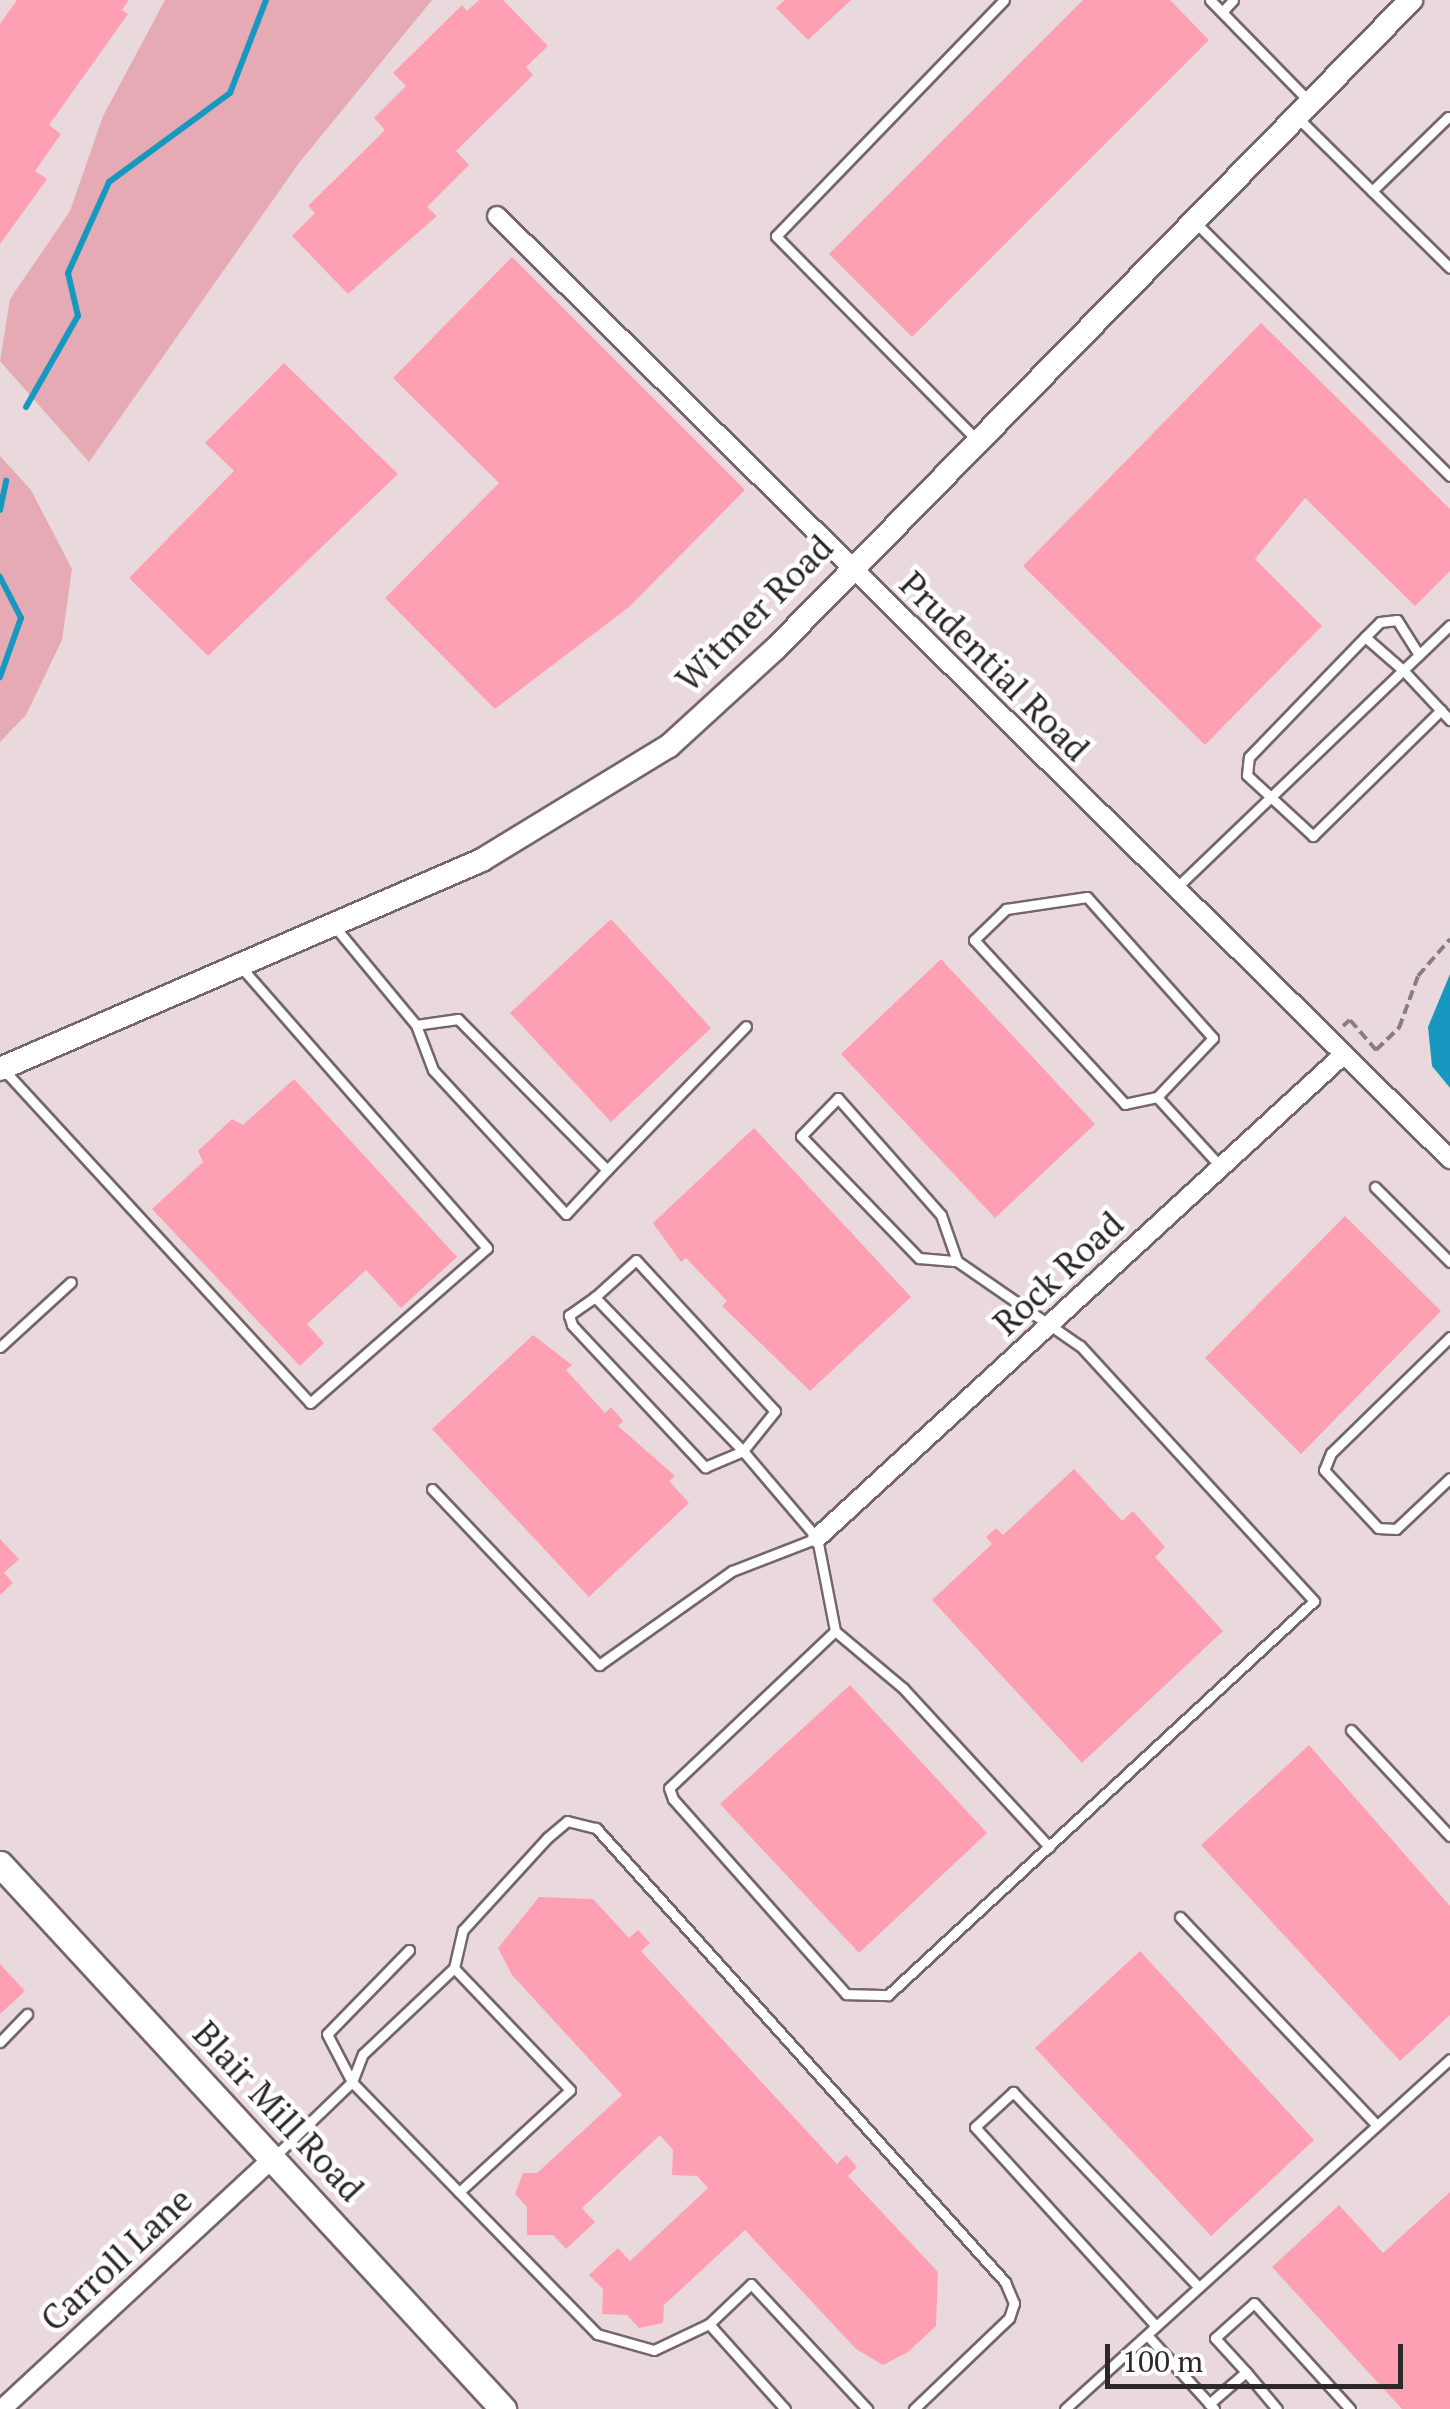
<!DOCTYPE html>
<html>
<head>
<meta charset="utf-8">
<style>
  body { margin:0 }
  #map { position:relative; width:1450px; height:2409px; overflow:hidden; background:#ead9dc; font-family:"PT Serif",serif }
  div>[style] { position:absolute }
  .green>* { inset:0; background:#e6aab5 }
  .water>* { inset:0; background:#1798c0 }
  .stream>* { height:6px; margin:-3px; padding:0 3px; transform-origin:3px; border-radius:3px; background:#1798c0 }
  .building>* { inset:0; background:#ff9fb3 }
  .path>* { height:4px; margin-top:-2px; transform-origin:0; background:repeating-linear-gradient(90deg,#897d7f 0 10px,transparent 0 15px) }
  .roads { filter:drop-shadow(2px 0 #756669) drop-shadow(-2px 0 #756669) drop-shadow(0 2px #756669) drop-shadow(0 -2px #756669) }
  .service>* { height:9px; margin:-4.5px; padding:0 4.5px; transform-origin:4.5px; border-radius:4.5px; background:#fff }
  .minor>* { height:18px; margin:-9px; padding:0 9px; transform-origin:9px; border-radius:9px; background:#fff }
  .tertiary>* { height:22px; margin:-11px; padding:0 11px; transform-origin:11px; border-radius:11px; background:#fff }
  .secondary>* { height:25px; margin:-12.5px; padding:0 12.5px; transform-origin:12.5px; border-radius:12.5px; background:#fff }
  span { translate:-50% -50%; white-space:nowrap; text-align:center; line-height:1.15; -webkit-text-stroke:9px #fff; paint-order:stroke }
  .street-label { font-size:35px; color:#2e2728 }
  .scale { position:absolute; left:1105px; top:2344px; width:298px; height:45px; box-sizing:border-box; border:5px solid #2e2728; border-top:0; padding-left:12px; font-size:30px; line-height:35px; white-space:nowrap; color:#2e2728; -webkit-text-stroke:8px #fff; paint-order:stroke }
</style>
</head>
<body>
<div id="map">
  <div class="green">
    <i style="clip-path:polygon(165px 0,432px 0,299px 163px,89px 462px,0 361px,10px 299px,70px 211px,103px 116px)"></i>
    <i style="clip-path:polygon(0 456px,31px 490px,72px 569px,62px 640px,26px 715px,0 742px)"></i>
  </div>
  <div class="water">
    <i style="clip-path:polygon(1450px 974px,1450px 1088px,1432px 1066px,1428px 1027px)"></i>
  </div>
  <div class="stream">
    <i style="left:26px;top:407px;width:105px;rotate:-60.3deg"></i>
    <i style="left:78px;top:316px;width:44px;rotate:-103.1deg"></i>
    <i style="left:68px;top:273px;width:100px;rotate:-65.7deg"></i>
    <i style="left:109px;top:182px;width:150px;rotate:-36.3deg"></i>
    <i style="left:230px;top:93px;width:100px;rotate:-68.8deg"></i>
    <i style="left:0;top:510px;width:30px;rotate:-78deg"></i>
    <i style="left:0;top:577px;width:46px;rotate:62.9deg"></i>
    <i style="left:21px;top:618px;width:63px;rotate:109.6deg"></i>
  </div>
  <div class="building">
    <i style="clip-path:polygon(17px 0,129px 0,122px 10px,128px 14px,49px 125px,61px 134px,35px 171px,47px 179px,0 244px,0 24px)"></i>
    <i style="clip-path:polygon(479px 0,503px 0,548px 46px,526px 67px,533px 75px,456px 151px,469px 165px,427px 207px,437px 216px,348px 294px,292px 236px,315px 213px,308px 206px,385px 130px,374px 118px,406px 86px,393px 73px,462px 5px,467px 11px)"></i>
    <i style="clip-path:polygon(785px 0,851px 0,808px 40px,776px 8px)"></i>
    <i style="clip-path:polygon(1083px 0,1170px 0,1209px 40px,912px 337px,829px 254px)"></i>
    <i style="clip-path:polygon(512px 257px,745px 490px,629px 607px,495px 709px,385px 598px,499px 483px,393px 378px)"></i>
    <i style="clip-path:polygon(1261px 323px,1450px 509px,1450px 571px,1415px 606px,1305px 498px,1255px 559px,1322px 626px,1205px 745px,1023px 566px)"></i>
    <i style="clip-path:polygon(284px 363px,398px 474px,208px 656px,129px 578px,234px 471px,205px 443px)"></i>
    <i style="clip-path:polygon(611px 919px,711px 1028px,611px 1122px,510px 1013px)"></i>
    <i style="clip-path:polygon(941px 959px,1095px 1124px,995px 1218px,841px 1054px)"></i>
    <i style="clip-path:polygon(294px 1079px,457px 1257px,401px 1308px,366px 1270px,307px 1324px,324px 1343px,300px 1366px,152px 1209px,203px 1162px,198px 1151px,232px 1119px,243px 1125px)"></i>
    <i style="clip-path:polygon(754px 1128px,911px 1297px,810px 1391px,722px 1306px,727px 1301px,686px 1258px,681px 1262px,653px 1223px)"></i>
    <i style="clip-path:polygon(1345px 1216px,1441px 1311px,1301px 1454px,1205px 1358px)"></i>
    <i style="clip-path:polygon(533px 1335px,572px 1365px,566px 1370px,605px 1413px,611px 1407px,623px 1421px,618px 1426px,675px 1476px,669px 1481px,689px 1503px,589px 1597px,432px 1429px)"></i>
    <i style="clip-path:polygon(1074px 1469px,1122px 1521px,1133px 1511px,1165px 1547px,1155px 1557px,1223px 1631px,1082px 1763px,932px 1600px,992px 1544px,986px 1537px,996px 1528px,1003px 1535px)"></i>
    <i style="clip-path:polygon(0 1539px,19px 1559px,4px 1573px,13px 1583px,0 1595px)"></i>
    <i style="clip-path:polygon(850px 1685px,987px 1833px,859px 1953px,720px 1804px)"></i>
    <i style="clip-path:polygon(1309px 1745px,1450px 1906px,1450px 2015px,1400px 2061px,1201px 1845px)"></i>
    <i style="clip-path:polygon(539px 1897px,593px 1899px,629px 1938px,638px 1930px,650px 1943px,641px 1951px,837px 2164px,846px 2155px,857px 2167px,848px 2176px,938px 2272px,936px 2326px,908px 2352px,883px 2365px,856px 2349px,745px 2230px,664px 2305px,663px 2323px,639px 2328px,627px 2315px,602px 2314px,603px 2289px,589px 2275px,618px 2248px,630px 2261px,708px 2188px,697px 2176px,672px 2175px,673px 2150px,660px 2135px,582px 2208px,595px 2222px,566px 2249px,553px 2235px,527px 2235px,527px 2207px,515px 2194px,523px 2173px,537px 2173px,622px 2095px,512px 1975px,498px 1948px)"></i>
    <i style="clip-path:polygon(1140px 1951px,1314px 2140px,1211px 2236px,1035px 2048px)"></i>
    <i style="clip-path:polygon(0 1964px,25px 1991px,0 2014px)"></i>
    <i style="clip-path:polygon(1450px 2192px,1450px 2409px,1402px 2409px,1272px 2267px,1339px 2205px,1383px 2253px)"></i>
  </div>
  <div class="path">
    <i style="left:1343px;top:1026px;width:9px;rotate:-41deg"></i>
    <i style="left:1350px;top:1020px;width:40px;rotate:49deg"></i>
    <i style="left:1376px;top:1050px;width:32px;rotate:-44deg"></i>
    <i style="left:1399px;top:1028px;width:55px;rotate:-69.9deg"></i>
    <i style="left:1418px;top:976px;width:49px;rotate:-49.1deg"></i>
  </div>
  <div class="roads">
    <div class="service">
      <i style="left:1210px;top:0;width:140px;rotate:45.6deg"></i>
      <i style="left:1222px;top:12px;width:16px;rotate:-47deg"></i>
      <i style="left:1299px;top:119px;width:212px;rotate:44.6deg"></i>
      <i style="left:1372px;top:191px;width:106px;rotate:-44.2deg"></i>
      <i style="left:1195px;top:222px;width:360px;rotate:44.9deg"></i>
      <i style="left:976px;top:439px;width:285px;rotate:-134.6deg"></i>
      <i style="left:776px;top:236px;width:328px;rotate:-46deg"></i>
      <i style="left:1365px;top:637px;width:21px;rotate:-45deg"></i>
      <i style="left:1380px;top:622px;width:17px;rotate:-7deg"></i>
      <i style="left:1397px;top:620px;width:41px;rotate:57.8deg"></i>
      <i style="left:1441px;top:710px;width:180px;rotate:135.5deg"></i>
      <i style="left:1313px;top:836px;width:90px;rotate:-137.3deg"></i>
      <i style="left:1247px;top:775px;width:18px;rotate:-84deg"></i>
      <i style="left:1249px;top:757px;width:167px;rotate:-46deg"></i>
      <i style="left:1365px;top:637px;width:50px;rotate:41deg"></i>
      <i style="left:1403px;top:670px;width:69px;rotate:46.8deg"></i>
      <i style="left:1177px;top:887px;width:378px;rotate:-43.8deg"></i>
      <i style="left:335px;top:927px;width:127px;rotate:50.4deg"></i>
      <i style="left:416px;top:1025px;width:48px;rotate:69.3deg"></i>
      <i style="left:433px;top:1070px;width:196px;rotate:47.3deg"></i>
      <i style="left:566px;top:1214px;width:60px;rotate:-47deg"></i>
      <i style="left:607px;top:1170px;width:212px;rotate:-134.6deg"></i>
      <i style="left:458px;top:1019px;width:42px;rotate:171.9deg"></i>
      <i style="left:4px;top:1070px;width:452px;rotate:47.4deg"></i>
      <i style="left:310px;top:1403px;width:235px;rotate:-41.2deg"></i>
      <i style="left:487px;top:1248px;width:373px;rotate:-131.2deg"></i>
      <i style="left:1157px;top:1097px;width:33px;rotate:168deg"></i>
      <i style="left:1125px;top:1104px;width:223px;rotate:-132.6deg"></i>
      <i style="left:974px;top:940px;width:45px;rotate:-44.1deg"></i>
      <i style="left:1006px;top:909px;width:82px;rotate:-8.4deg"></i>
      <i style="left:1087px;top:897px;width:189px;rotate:48.2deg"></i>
      <i style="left:1213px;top:1038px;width:81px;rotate:133.5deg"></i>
      <i style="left:1157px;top:1097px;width:95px;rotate:47.6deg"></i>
      <i style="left:607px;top:1170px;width:200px;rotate:-46deg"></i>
      <i style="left:1375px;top:1187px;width:106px;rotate:45deg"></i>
      <i style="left:595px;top:1297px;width:32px;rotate:145deg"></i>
      <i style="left:569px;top:1315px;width:10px;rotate:73deg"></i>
      <i style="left:572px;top:1325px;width:195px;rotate:46.9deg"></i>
      <i style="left:705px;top:1467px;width:41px;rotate:-22.8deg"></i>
      <i style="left:743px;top:1451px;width:214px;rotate:-133.9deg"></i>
      <i style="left:595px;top:1297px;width:55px;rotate:-42.1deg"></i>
      <i style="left:636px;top:1260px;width:205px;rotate:47.4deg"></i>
      <i style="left:775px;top:1411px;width:51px;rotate:128.7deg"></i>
      <i style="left:743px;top:1451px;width:114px;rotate:49.6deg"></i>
      <i style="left:817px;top:1538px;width:95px;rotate:79deg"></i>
      <i style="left:835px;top:1631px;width:228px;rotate:136.6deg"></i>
      <i style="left:669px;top:1788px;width:12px;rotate:70deg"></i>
      <i style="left:673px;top:1799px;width:261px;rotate:48.4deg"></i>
      <i style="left:846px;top:1994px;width:42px;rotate:1.4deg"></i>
      <i style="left:888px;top:1995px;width:580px;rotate:-42.77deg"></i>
      <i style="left:1314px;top:1601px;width:346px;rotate:-132.5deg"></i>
      <i style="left:1080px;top:1346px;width:150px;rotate:-145.4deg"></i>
      <i style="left:957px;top:1261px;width:49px;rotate:-109.2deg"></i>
      <i style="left:941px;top:1215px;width:156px;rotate:-131.4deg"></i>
      <i style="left:838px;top:1098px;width:53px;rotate:134.2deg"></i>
      <i style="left:801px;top:1136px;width:170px;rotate:46deg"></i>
      <i style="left:919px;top:1258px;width:38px;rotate:5deg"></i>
      <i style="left:1450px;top:1337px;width:166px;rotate:135.7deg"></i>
      <i style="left:1331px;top:1453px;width:18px;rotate:112deg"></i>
      <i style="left:1324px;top:1470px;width:79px;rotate:47deg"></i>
      <i style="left:1378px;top:1528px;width:18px;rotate:3deg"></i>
      <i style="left:1396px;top:1529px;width:74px;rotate:-43.4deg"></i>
      <i style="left:0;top:1347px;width:96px;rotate:-42.5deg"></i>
      <i style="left:432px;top:1489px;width:243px;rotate:46.5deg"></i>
      <i style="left:599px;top:1665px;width:163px;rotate:-35.3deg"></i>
      <i style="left:732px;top:1571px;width:91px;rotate:-21.2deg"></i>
      <i style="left:835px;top:1631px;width:89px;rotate:40deg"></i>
      <i style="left:903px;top:1688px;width:216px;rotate:47.4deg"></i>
      <i style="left:1351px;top:1730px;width:145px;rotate:47deg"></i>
      <i style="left:1180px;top:1917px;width:286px;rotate:46.6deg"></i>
      <i style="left:409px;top:1950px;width:117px;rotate:134.3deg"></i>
      <i style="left:327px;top:2034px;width:54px;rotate:62.5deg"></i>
      <i style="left:352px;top:2082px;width:351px;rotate:45.8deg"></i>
      <i style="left:597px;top:2334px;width:59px;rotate:15.7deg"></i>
      <i style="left:654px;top:2350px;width:61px;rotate:-25.3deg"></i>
      <i style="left:709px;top:2324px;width:114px;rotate:48.2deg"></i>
      <i style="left:454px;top:1968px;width:168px;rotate:46.4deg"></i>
      <i style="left:570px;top:2090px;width:151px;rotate:137.4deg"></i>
      <i style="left:0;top:2042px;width:39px;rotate:-46deg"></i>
      <i style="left:275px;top:2156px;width:107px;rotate:-43.9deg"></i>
      <i style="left:352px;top:2082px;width:30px;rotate:-69deg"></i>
      <i style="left:363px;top:2054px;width:125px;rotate:-43.4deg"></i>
      <i style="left:454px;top:1968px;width:39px;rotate:-77deg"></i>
      <i style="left:463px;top:1930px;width:125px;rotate:-47.6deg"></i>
      <i style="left:547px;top:1838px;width:26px;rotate:-40deg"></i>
      <i style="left:567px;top:1821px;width:30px;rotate:14deg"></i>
      <i style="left:596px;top:1828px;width:611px;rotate:47.98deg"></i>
      <i style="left:1005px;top:2282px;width:23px;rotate:67deg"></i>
      <i style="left:1014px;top:2303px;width:16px;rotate:108deg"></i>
      <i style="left:1009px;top:2318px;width:132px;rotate:136.2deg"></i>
      <i style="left:709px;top:2324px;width:58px;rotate:-43.6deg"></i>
      <i style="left:751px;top:2284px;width:171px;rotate:47.1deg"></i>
      <i style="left:1156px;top:2326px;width:269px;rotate:-132.3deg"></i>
      <i style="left:975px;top:2127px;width:52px;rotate:-42.6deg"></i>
      <i style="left:1013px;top:2092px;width:269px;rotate:46.4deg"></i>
      <i style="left:1147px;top:2335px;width:100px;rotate:47.8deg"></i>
      <i style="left:1246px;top:2372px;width:46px;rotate:-132.4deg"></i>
      <i style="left:1215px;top:2338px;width:52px;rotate:-41.9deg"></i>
      <i style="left:1254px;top:2303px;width:143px;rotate:47.8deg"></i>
      <i style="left:1209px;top:2404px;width:49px;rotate:-40.9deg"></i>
      <i style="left:1246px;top:2372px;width:48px;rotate:50deg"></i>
      <i style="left:1065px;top:2409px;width:520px;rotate:-42.27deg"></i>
    </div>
    <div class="minor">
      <i style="left:497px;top:216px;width:1341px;rotate:44.7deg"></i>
      <i style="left:817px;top:1538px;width:714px;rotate:-42.56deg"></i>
      <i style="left:2px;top:2409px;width:372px;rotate:-42.8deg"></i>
    </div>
    <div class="tertiary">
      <i style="left:0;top:1069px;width:525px;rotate:-23.44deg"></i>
      <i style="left:482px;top:860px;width:219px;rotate:-31.4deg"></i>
      <i style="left:669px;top:746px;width:144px;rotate:-42.5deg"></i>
      <i style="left:775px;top:649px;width:909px;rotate:-45.58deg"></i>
    </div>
    <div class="secondary">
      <i style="left:0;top:1864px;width:742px;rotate:47.29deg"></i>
    </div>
  </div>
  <div class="street-label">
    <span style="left:754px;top:613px;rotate:-45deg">Witmer Road</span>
    <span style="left:995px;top:666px;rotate:45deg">Prudential Road</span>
    <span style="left:1058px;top:1273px;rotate:-43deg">Rock Road</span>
    <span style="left:279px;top:2111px;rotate:47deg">Blair Mill Road</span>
    <span style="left:116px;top:2259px;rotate:-43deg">Carroll Lane</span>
  </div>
  <div class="scale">100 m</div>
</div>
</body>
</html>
